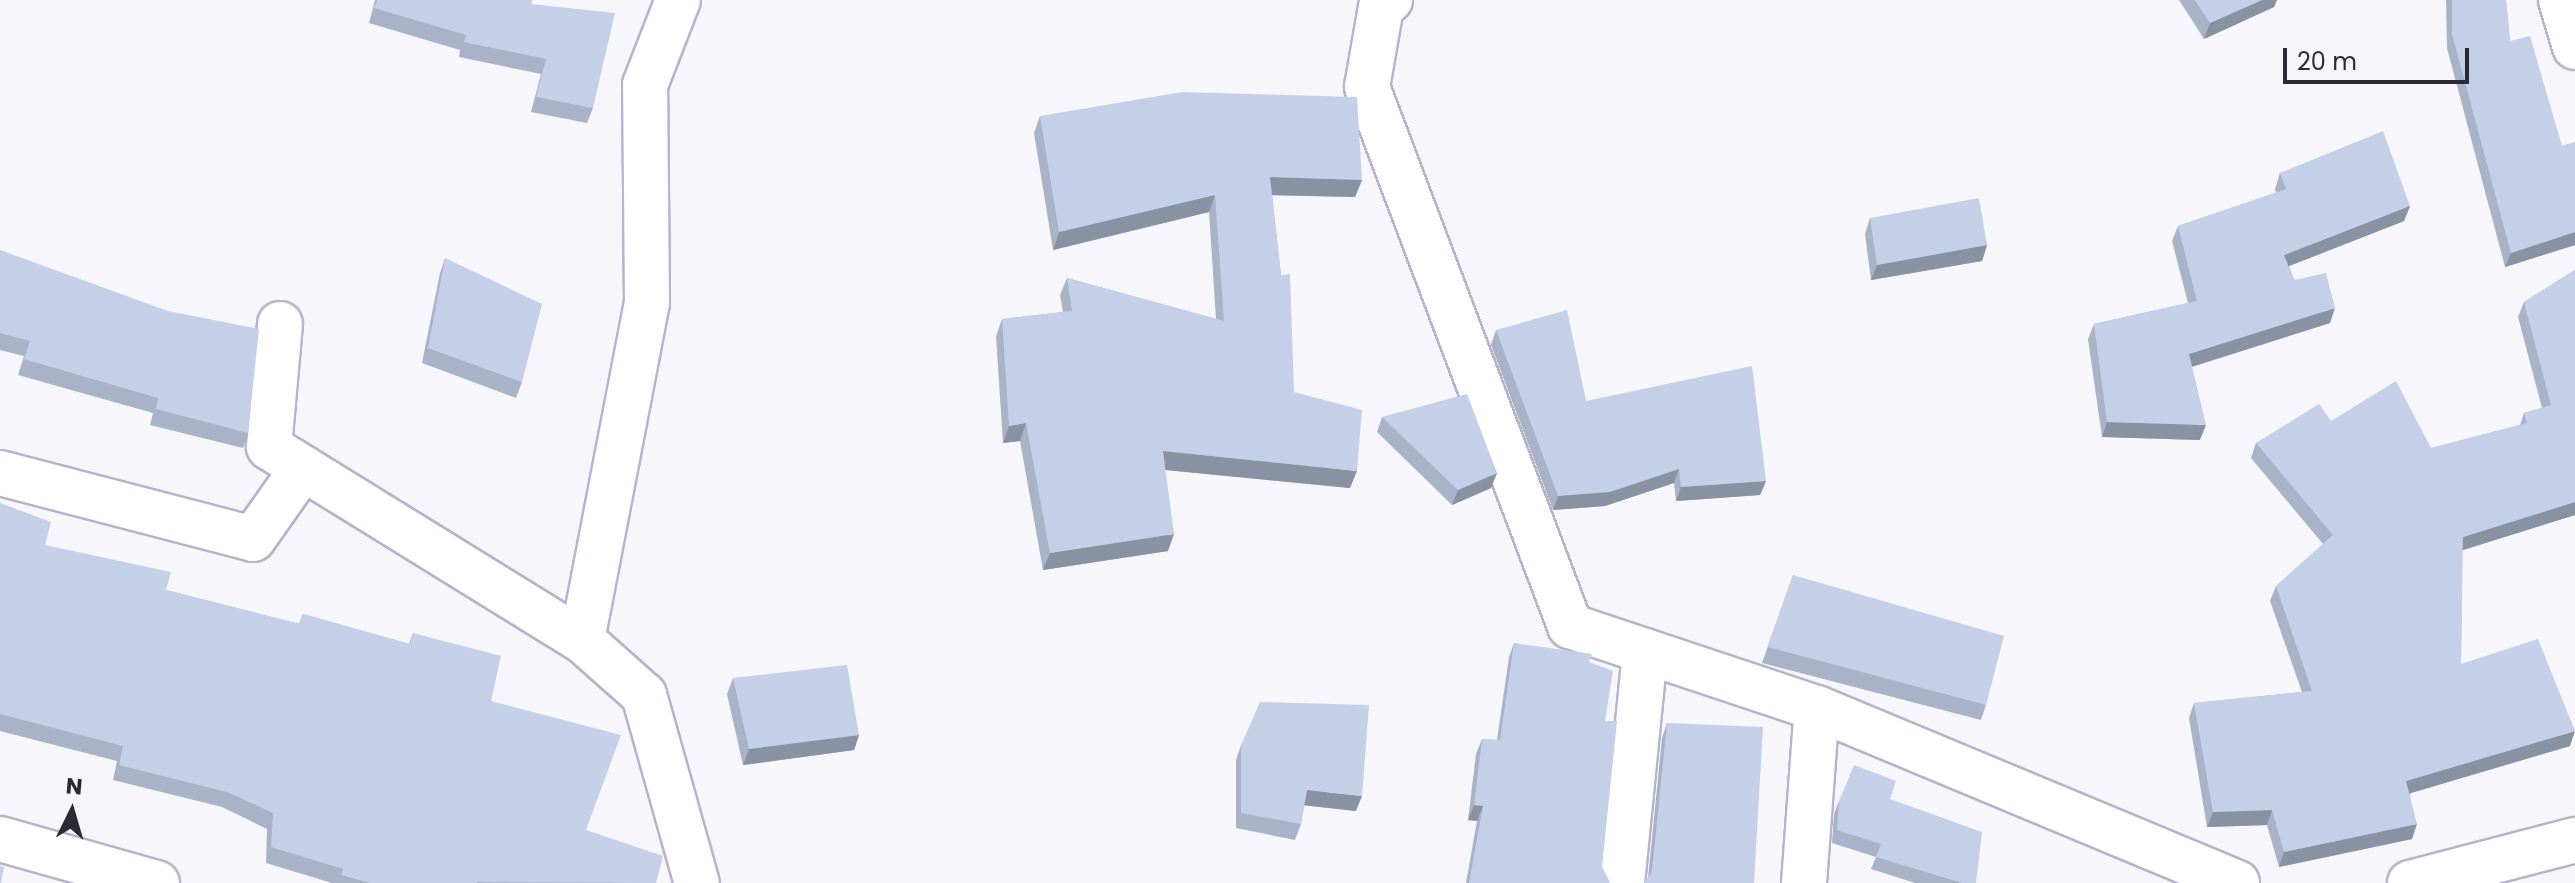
<!DOCTYPE html>
<html>
<head>
<meta charset="utf-8">
<style>
  body { margin:0 }
  #map { position:relative; width:2575px; height:883px; overflow:hidden; background:#f7f6fb; font-family:Poppins,sans-serif }
  div>[style] { position:absolute }
  .roads { filter:drop-shadow(2px 0 #b7b3cc) drop-shadow(-2px 0 #b7b3cc) drop-shadow(0 2px #b7b3cc) drop-shadow(0 -2px #b7b3cc) }
  .minor>* { height:44px; margin:-22px; padding:0 22px; transform-origin:22px; border-radius:22px; background:#fff }
  .wall>* { inset:0; background:#a9b3c8 }
  .shaded-wall>* { inset:0; background:#8992a2 }
  .building>* { inset:0; background:#c4d0e8 }
  span { translate:-50% -50%; white-space:nowrap; text-align:center; line-height:1.15; -webkit-text-stroke:7px #f7f6fb; paint-order:stroke }
  .north { position:absolute; left:32px; top:771px; width:80px; height:80px; -webkit-text-stroke:6px #f7f6fb; paint-order:stroke; rotate:5deg; font-size:22px; font-weight:700; line-height:32px; text-align:center; color:#2c2b34 }
  .north::after { content:''; display:block; margin:auto; width:28px; height:36px; background:#2c2b34; clip-path:polygon(50% 0,100% 100%,50% 72%,0 100%) }
  .scale { position:absolute; left:2283px; top:48px; width:186px; height:36px; box-sizing:border-box; border:4px solid #2c2b34; border-top:0; padding-left:10px; font-size:24px; line-height:28px; white-space:nowrap; color:#2c2b34; -webkit-text-stroke:6px #f7f6fb; paint-order:stroke }
</style>
</head>
<body>
<div id="map">
  <div class="roads">
    <div class="minor">
      <i style="left:1390px;top:0;width:11px;rotate:142deg"></i>
      <i style="left:1381px;top:7px;width:81px;rotate:99.9deg"></i>
      <i style="left:1367px;top:87px;width:576px;rotate:69.36deg"></i>
      <i style="left:1570px;top:626px;width:260px;rotate:18.4deg"></i>
      <i style="left:1817px;top:708px;width:455px;rotate:22.6deg"></i>
      <i style="left:2561px;top:0;width:49px;rotate:73.4deg"></i>
      <i style="left:280px;top:324px;width:123px;rotate:95.1deg"></i>
      <i style="left:269px;top:447px;width:368px;rotate:31.7deg"></i>
      <i style="left:582px;top:640px;width:83px;rotate:41.6deg"></i>
      <i style="left:644px;top:695px;width:195px;rotate:74.3deg"></i>
      <i style="left:0;top:473px;width:261px;rotate:14.6deg"></i>
      <i style="left:253px;top:539px;width:87px;rotate:-54.8deg"></i>
      <i style="left:582px;top:640px;width:343px;rotate:-79.1deg"></i>
      <i style="left:647px;top:303px;width:218px;rotate:-90.5deg"></i>
      <i style="left:645px;top:85px;width:91px;rotate:-68.8deg"></i>
      <i style="left:0;top:839px;width:163px;rotate:15.7deg"></i>
      <i style="left:1622px;top:883px;width:233px;rotate:-84.3deg"></i>
      <i style="left:1804px;top:883px;width:175px;rotate:-85.8deg"></i>
      <i style="left:2410px;top:883px;width:171px;rotate:-14.6deg"></i>
    </div>
  </div>
  <div class="wall">
    <i style="clip-path:polygon(375px 0,532px 0,531px 4px,593px 108px,587px 123px,531px 112px,541px 74px,459px 57px,460px 50px,369px 23px)"></i>
    <i style="clip-path:polygon(2179px 0,2277px 0,2274px 7px,2204px 39px)"></i>
    <i style="clip-path:polygon(2446px 0,2506px 0,2510px 41px,2562px 146px,2575px 142px,2575px 245px,2505px 267px,2447px 48px)"></i>
    <i style="clip-path:polygon(1040px 116px,1362px 180px,1355px 197px,1272px 195px,1294px 392px,1350px 488px,1165px 470px,1168px 551px,1043px 570px,1020px 441px,1003px 443px,996px 336px,1002px 319px,1063px 312px,1060px 295px,1067px 278px,1216px 319px,1209px 212px,1053px 250px,1034px 133px)"></i>
    <i style="clip-path:polygon(2280px 173px,2410px 206px,2404px 221px,2289px 266px,2294px 280px,2330px 323px,2192px 367px,2200px 440px,2102px 437px,2088px 339px,2094px 324px,2188px 303px,2172px 241px,2178px 226px,2276px 193px,2275px 189px)"></i>
    <i style="clip-path:polygon(1870px 218px,1987px 245px,1982px 261px,1871px 280px,1865px 234px)"></i>
    <i style="clip-path:polygon(0 250px,248px 433px,243px 448px,150px 425px,153px 413px,18px 375px,24px 356px,0 350px)"></i>
    <i style="clip-path:polygon(445px 258px,522px 382px,516px 398px,422px 363px,440px 273px)"></i>
    <i style="clip-path:polygon(2575px 270px,2575px 515px,2462px 550px,2461px 664px,2570px 746px,2410px 793px,2412px 839px,2279px 867px,2267px 825px,2207px 827px,2189px 718px,2194px 703px,2302px 692px,2270px 601px,2276px 586px,2323px 544px,2251px 458px,2256px 443px,2331px 421px,2431px 448px,2520px 425px,2524px 413px,2542px 408px,2518px 317px,2524px 302px)"></i>
    <i style="clip-path:polygon(1496px 330px,1586px 401px,1766px 481px,1760px 495px,1676px 501px,1674px 483px,1605px 506px,1553px 510px,1491px 345px)"></i>
    <i style="clip-path:polygon(1382px 417px,1497px 473px,1491px 488px,1452px 505px,1377px 432px)"></i>
    <i style="clip-path:polygon(0 503px,45px 545px,166px 590px,299px 624px,303px 614px,409px 644px,413px 633px,491px 701px,586px 830px,656px 883px,332px 883px,266px 863px,267px 829px,222px 807px,113px 780px,117px 761px,0 731px)"></i>
    <i style="clip-path:polygon(1793px 575px,1986px 705px,1981px 720px,1762px 663px)"></i>
    <i style="clip-path:polygon(1514px 643px,1589px 662px,1605px 721px,1602px 867px,1610px 883px,1466px 883px,1477px 821px,1468px 820px,1476px 754px,1482px 739px,1497px 740px,1509px 657px)"></i>
    <i style="clip-path:polygon(733px 678px,859px 735px,854px 750px,743px 765px,727px 694px)"></i>
    <i style="clip-path:polygon(1667px 723px,1754px 883px,1648px 878px,1662px 738px)"></i>
    <i style="clip-path:polygon(1241px 745px,1356px 811px,1304px 805px,1301px 824px,1295px 840px,1236px 828px,1236px 760px)"></i>
    <i style="clip-path:polygon(1839px 801px,1976px 883px,1915px 883px,1871px 869px,1876px 857px,1832px 843px,1834px 814px)"></i>
  </div>
  <div class="shaded-wall">
    <i style="clip-path:polygon(2262px 0,2277px 0,2274px 7px,2204px 39px,2210px 23px)"></i>
    <i style="clip-path:polygon(1270px 177px,1362px 180px,1355px 197px,1264px 195px)"></i>
    <i style="clip-path:polygon(1215px 195px,1209px 212px,1053px 250px,1059px 232px)"></i>
    <i style="clip-path:polygon(2410px 206px,2404px 221px,2279px 270px,2284px 255px)"></i>
    <i style="clip-path:polygon(2575px 232px,2575px 245px,2505px 267px,2511px 253px)"></i>
    <i style="clip-path:polygon(1987px 245px,1982px 261px,1871px 280px,1877px 265px)"></i>
    <i style="clip-path:polygon(2335px 308px,2330px 323px,2184px 369px,2189px 354px)"></i>
    <i style="clip-path:polygon(2107px 422px,2206px 425px,2200px 440px,2102px 437px)"></i>
    <i style="clip-path:polygon(1026px 423px,1020px 441px,1003px 443px,1009px 426px)"></i>
    <i style="clip-path:polygon(1163px 451px,1357px 471px,1350px 488px,1156px 469px)"></i>
    <i style="clip-path:polygon(1679px 469px,1674px 483px,1605px 506px,1553px 510px,1558px 496px)"></i>
    <i style="clip-path:polygon(1497px 473px,1491px 488px,1452px 505px,1458px 490px)"></i>
    <i style="clip-path:polygon(1766px 481px,1760px 495px,1676px 501px,1681px 487px)"></i>
    <i style="clip-path:polygon(2575px 502px,2575px 515px,2457px 552px,2463px 537px)"></i>
    <i style="clip-path:polygon(1174px 534px,1168px 551px,1043px 570px,1050px 553px)"></i>
    <i style="clip-path:polygon(2575px 731px,2570px 746px,2401px 796px,2406px 781px)"></i>
    <i style="clip-path:polygon(859px 735px,854px 750px,743px 765px,749px 749px)"></i>
    <i style="clip-path:polygon(1307px 790px,1362px 796px,1356px 811px,1301px 805px)"></i>
    <i style="clip-path:polygon(1474px 805px,1483px 806px,1477px 821px,1468px 820px)"></i>
    <i style="clip-path:polygon(2272px 810px,2267px 825px,2207px 827px,2213px 812px)"></i>
    <i style="clip-path:polygon(2417px 824px,2412px 839px,2279px 867px,2284px 852px)"></i>
  </div>
  <div class="building">
    <i style="clip-path:polygon(377px 0,532px 0,531px 4px,615px 13px,593px 108px,536px 97px,546px 59px,464px 42px,466px 35px,374px 8px)"></i>
    <i style="clip-path:polygon(2195px 0,2262px 0,2210px 23px)"></i>
    <i style="clip-path:polygon(2452px 0,2506px 0,2510px 41px,2530px 36px,2562px 146px,2575px 142px,2575px 232px,2511px 253px,2452px 34px)"></i>
    <i style="clip-path:polygon(1182px 92px,1357px 97px,1362px 180px,1270px 177px,1281px 275px,1290px 274px,1294px 392px,1362px 410px,1357px 471px,1163px 451px,1174px 534px,1050px 553px,1026px 423px,1009px 426px,1002px 319px,1072px 311px,1067px 278px,1224px 321px,1215px 195px,1059px 232px,1040px 116px)"></i>
    <i style="clip-path:polygon(2383px 131px,2410px 206px,2284px 255px,2294px 280px,2326px 273px,2335px 308px,2189px 354px,2206px 425px,2107px 422px,2094px 324px,2197px 301px,2178px 226px,2286px 189px,2280px 173px)"></i>
    <i style="clip-path:polygon(1979px 198px,1987px 245px,1877px 265px,1870px 218px)"></i>
    <i style="clip-path:polygon(0 250px,168px 311px,259px 329px,248px 433px,156px 409px,158px 398px,24px 359px,30px 341px,0 333px)"></i>
    <i style="clip-path:polygon(445px 258px,542px 304px,522px 382px,428px 348px)"></i>
    <i style="clip-path:polygon(2575px 270px,2575px 502px,2463px 537px,2461px 664px,2538px 639px,2575px 731px,2406px 781px,2417px 824px,2284px 852px,2272px 810px,2213px 812px,2194px 703px,2312px 691px,2276px 586px,2333px 535px,2256px 443px,2319px 404px,2331px 421px,2396px 381px,2431px 448px,2527px 423px,2524px 413px,2551px 405px,2524px 302px)"></i>
    <i style="clip-path:polygon(1567px 310px,1586px 401px,1752px 366px,1766px 481px,1681px 487px,1679px 469px,1610px 492px,1558px 496px,1496px 330px)"></i>
    <i style="clip-path:polygon(1467px 394px,1497px 473px,1458px 490px,1382px 417px)"></i>
    <i style="clip-path:polygon(0 503px,51px 522px,45px 545px,171px 572px,166px 590px,300px 624px,303px 614px,410px 644px,413px 633px,501px 656px,491px 701px,621px 735px,586px 830px,663px 856px,656px 883px,477px 882px,477px 883px,370px 883px,341px 875px,343px 869px,271px 847px,273px 813px,227px 792px,119px 765px,123px 746px,0 714px)"></i>
    <i style="clip-path:polygon(1793px 575px,2004px 636px,1986px 705px,1768px 647px)"></i>
    <i style="clip-path:polygon(1514px 643px,1592px 654px,1589px 662px,1613px 671px,1605px 721px,1617px 721px,1602px 867px,1610px 883px,1469px 883px,1483px 806px,1474px 805px,1482px 739px,1500px 740px)"></i>
    <i style="clip-path:polygon(847px 665px,859px 735px,749px 749px,733px 678px)"></i>
    <i style="clip-path:polygon(1260px 702px,1369px 705px,1362px 796px,1307px 790px,1301px 824px,1241px 813px,1241px 745px)"></i>
    <i style="clip-path:polygon(1667px 723px,1763px 727px,1754px 883px,1644px 883px,1652px 871px)"></i>
    <i style="clip-path:polygon(1854px 765px,1896px 781px,1890px 799px,1982px 832px,1976px 883px,1962px 883px,1876px 857px,1881px 844px,1837px 830px,1839px 801px)"></i>
    <i style="clip-path:polygon(0 866px,4px 867px,1px 883px,0 883px)"></i>
  </div>
  <div class="north">N</div>
  <div class="scale">20 m</div>
</div>
</body>
</html>
